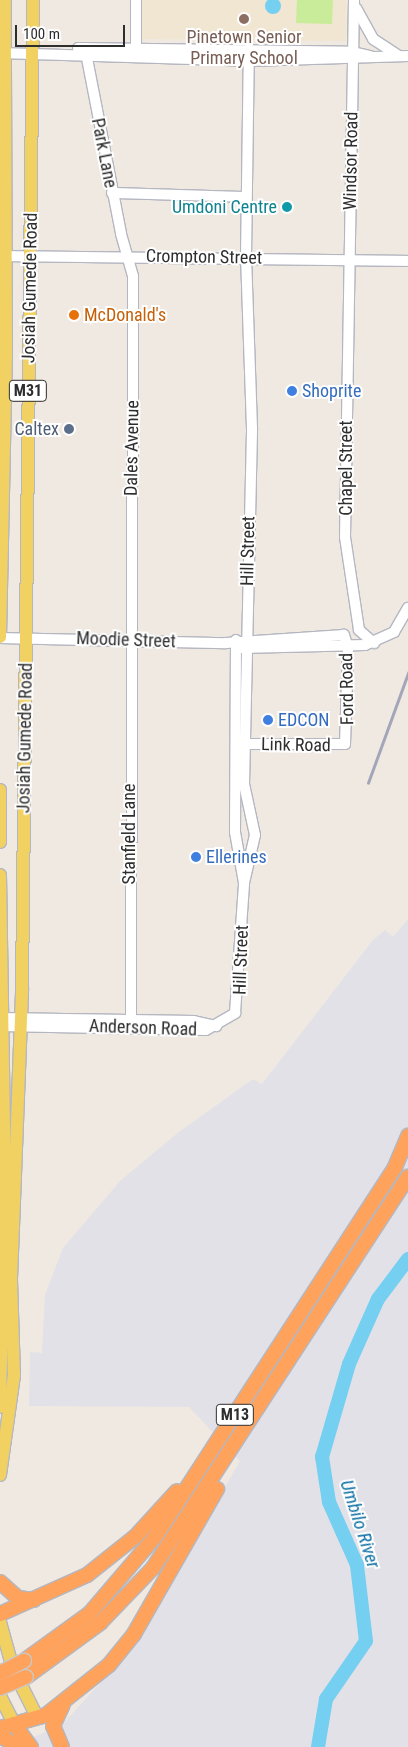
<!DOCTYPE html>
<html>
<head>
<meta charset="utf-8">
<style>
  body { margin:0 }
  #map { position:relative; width:408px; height:1747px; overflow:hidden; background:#efe9e1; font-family:"Roboto Condensed",sans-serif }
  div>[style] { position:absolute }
  .industrial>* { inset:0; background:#e3e1e8 }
  .education>* { inset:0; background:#f0e6d1 }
  .pitch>* { inset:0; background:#c9ec9a }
  .water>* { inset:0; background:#75cff0 }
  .round { border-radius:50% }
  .river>* { height:14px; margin:-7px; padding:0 7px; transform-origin:7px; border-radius:7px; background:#75cff0 }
  .roads { filter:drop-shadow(1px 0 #b4b7c1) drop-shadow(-1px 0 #b4b7c1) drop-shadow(0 1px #b4b7c1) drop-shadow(0 -1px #b4b7c1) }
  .minor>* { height:10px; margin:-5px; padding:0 5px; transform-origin:5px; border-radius:5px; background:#fff }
  .major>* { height:12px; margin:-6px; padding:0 6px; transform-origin:6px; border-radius:6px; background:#f2d163 }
  .highway>* { height:14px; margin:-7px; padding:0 7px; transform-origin:7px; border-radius:7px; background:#ffa35c }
  .rail>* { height:2.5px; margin:-1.25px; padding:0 1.25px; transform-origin:1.25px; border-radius:1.25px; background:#a3a6b8 }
  .bridges { filter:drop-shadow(1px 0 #c9c9c9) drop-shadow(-1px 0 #c9c9c9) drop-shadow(0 1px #c9c9c9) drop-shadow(0 -1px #c9c9c9) }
  .highway-bridge>* { height:14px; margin:-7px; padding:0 7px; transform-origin:7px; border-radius:7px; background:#ffa35c }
  .dots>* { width:14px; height:14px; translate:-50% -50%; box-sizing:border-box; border:2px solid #fff; border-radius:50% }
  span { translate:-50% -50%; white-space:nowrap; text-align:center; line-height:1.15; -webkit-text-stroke:4px #fff; paint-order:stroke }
  .shield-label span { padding:1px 4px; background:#fff; border:1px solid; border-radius:4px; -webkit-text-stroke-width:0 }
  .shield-label { font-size:16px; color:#2e2e2e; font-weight:700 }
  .education-label { font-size:18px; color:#785e54 }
  .street-label { font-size:18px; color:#2e2e2e }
  .culture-label { font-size:18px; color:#0d838f }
  .right { translate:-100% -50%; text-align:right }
  .food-label { font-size:18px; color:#c56008 }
  .left { translate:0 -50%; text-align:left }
  .shop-label { font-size:18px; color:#366cbe }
  .service-label { font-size:18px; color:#4e5e75 }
  .water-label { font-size:19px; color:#0d6fa3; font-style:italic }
  .scale { position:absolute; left:15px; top:25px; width:110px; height:22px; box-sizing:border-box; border:2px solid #2e2e2e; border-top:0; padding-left:6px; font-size:15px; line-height:18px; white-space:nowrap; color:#2e2e2e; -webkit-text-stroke:4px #fff; paint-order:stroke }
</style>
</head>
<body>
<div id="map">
  <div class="industrial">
    <i style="clip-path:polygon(408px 919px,408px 1747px,8px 1747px,61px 1726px,134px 1646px,240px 1461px,189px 1407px,29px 1406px,30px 1352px,42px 1353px,45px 1295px,63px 1248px,120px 1181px,179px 1132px,253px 1079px,262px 1084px,373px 940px,385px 930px,393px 937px)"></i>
  </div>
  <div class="education">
    <i style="clip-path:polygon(142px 0,346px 0,346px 41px,141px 39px)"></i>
  </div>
  <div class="pitch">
    <i style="clip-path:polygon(297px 0,333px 0,332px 24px,296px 23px)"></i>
  </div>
  <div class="water">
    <i class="round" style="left:265px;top:-2px;width:16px;height:16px"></i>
  </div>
  <div class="river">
    <i style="left:318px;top:1747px;width:49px;rotate:-80.5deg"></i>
    <i style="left:326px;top:1699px;width:70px;rotate:-55.4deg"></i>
    <i style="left:366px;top:1641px;width:77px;rotate:-96.8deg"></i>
    <i style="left:357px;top:1565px;width:69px;rotate:-114deg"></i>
    <i style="left:329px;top:1502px;width:46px;rotate:-98.8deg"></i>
    <i style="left:322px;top:1457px;width:97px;rotate:-73.8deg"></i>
    <i style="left:349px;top:1364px;width:71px;rotate:-66deg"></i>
    <i style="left:378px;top:1299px;width:50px;rotate:-53.1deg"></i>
  </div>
  <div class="roads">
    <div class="minor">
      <i style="left:354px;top:0;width:537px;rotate:90.96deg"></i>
      <i style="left:345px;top:537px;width:94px;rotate:81.4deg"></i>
      <i style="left:359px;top:630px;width:20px;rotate:41deg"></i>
      <i style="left:356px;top:8px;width:35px;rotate:61deg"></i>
      <i style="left:373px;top:39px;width:30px;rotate:33deg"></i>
      <i style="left:78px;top:48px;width:275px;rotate:0.8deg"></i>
      <i style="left:353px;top:52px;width:18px;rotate:13deg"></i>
      <i style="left:85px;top:48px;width:189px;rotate:79deg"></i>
      <i style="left:121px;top:234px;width:44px;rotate:74.1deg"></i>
      <i style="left:133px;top:276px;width:752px;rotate:90.15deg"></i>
      <i style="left:0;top:53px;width:248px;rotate:1.8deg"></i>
      <i style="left:248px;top:61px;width:160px;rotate:-1.8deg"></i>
      <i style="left:136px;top:54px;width:54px;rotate:-90deg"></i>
      <i style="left:112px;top:193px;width:134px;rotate:1.7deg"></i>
      <i style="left:0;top:256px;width:408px;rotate:0.7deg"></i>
      <i style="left:0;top:638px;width:226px;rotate:1.3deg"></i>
      <i style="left:226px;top:643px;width:118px;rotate:-3.9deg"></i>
      <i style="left:241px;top:648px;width:124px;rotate:-1.4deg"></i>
      <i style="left:365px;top:645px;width:32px;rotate:-24deg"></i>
      <i style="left:394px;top:632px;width:28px;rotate:-60deg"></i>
      <i style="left:245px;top:744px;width:100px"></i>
      <i style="left:345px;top:744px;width:96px;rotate:-88.2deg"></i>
      <i style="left:348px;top:648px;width:14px;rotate:-107deg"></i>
      <i style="left:244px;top:883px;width:49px;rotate:-77.1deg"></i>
      <i style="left:255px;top:835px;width:52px;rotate:-102.2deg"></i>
      <i style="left:244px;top:784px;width:356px;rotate:-88.7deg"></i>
      <i style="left:252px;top:428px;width:171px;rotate:-92deg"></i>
      <i style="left:246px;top:257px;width:208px;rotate:-89.2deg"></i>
      <i style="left:0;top:1018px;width:194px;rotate:0.9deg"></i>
      <i style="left:194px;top:1021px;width:23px;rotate:13deg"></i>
      <i style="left:0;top:1026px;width:206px;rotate:1.1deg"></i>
      <i style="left:206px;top:1030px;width:34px;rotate:-30deg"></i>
      <i style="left:235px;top:1013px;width:130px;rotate:-86deg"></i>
      <i style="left:244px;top:883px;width:52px;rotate:-100deg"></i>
      <i style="left:235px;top:832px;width:192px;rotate:-89.7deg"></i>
    </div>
    <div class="major">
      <i style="left:0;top:637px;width:281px;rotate:-88.8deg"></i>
      <i style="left:6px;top:356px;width:356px;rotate:-90.2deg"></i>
      <i style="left:0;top:790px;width:52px;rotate:90deg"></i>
      <i style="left:0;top:875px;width:307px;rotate:89.1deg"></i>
      <i style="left:5px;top:1182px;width:225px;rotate:91.3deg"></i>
      <i style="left:0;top:1475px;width:100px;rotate:-82deg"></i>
      <i style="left:14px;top:1376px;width:97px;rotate:-91.8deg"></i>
      <i style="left:11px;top:1279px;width:291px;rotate:-87.8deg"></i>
      <i style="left:22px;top:988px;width:988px;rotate:-89.36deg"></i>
      <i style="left:0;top:1622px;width:49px;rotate:74.5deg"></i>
      <i style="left:13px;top:1669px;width:54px;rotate:63.4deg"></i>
      <i style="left:0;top:1696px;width:31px;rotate:63deg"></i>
    </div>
    <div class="highway">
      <i style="left:0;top:1582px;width:24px;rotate:42deg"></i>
      <i style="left:18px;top:1598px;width:16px;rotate:7deg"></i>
      <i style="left:0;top:1614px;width:95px;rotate:-24.1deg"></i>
      <i style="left:87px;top:1575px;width:61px;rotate:-38.4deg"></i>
      <i style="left:135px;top:1537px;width:62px;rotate:-47.6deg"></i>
      <i style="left:24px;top:1661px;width:82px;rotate:-36deg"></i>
      <i style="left:90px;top:1613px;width:100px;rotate:-49.5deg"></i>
      <i style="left:155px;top:1537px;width:441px;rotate:-57deg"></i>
      <i style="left:395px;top:1167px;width:34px;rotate:-67deg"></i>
      <i style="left:26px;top:1677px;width:92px;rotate:-36.1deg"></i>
      <i style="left:100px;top:1623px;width:76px;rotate:-46.1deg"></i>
      <i style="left:153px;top:1568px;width:467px;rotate:-56.9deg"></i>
      <i style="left:14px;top:1724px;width:29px;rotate:54deg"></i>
      <i style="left:0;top:1728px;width:48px;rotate:-15.8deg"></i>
      <i style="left:46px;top:1715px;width:80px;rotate:-38.4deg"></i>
      <i style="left:109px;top:1665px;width:40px;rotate:-51deg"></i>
      <i style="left:134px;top:1634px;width:167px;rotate:-60.2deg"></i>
      <i style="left:0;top:1736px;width:22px;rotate:30deg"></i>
      <i style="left:62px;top:1747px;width:23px;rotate:-113deg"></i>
      <i style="left:53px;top:1726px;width:23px;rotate:-65deg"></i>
    </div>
  </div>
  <div class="rail">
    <i style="left:368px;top:783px;width:117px;rotate:-70deg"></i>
  </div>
  <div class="bridges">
    <div class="highway-bridge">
      <i style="left:0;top:1673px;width:27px;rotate:-27deg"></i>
      <i style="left:0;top:1688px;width:28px;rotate:-23deg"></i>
    </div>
  </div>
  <div class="dots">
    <i style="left:244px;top:19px;background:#8d6e63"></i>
    <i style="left:287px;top:207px;background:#0f9aa8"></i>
    <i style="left:74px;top:315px;background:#e8710a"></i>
    <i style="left:292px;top:391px;background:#3f7fe0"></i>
    <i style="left:69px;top:429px;background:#5c6f8a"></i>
    <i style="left:268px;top:720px;background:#3f7fe0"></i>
    <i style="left:196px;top:857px;background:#3f7fe0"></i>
  </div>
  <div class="shield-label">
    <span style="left:28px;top:391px">M31</span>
    <span style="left:235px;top:1415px">M13</span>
  </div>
  <div class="education-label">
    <span style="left:244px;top:48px">Pinetown Senior<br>Primary School</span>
  </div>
  <div class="street-label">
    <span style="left:104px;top:153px;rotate:79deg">Park Lane</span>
    <span style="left:351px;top:161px;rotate:-89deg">Windsor Road</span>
    <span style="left:204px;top:257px;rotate:1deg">Crompton Street</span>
    <span style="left:30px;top:288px;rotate:-89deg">Josiah Gumede Road</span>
    <span style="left:132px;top:448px;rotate:-89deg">Dales Avenue</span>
    <span style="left:346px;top:468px;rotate:-90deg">Chapel Street</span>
    <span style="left:248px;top:551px;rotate:-89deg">Hill Street</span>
    <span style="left:126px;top:640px;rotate:2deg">Moodie Street</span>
    <span style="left:347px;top:689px;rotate:-91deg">Ford Road</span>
    <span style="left:25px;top:738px;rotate:-89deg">Josiah Gumede Road</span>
    <span style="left:296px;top:745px;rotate:1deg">Link Road</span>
    <span style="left:129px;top:834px;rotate:-90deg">Stanfield Lane</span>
    <span style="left:241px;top:960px;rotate:-88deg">Hill Street</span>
    <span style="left:143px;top:1028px;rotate:2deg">Anderson Road</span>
  </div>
  <div class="culture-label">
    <span class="right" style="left:277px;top:207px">Umdoni Centre</span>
  </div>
  <div class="food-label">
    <span class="left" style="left:84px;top:315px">McDonald's</span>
  </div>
  <div class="shop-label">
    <span class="left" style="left:302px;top:391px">Shoprite</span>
    <span class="left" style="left:278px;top:720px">EDCON</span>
    <span class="left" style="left:206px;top:857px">Ellerines</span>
  </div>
  <div class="service-label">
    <span class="right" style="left:59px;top:429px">Caltex</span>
  </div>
  <div class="water-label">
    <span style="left:360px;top:1524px;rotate:72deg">Umbilo River</span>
  </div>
  <div class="scale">100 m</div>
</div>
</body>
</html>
